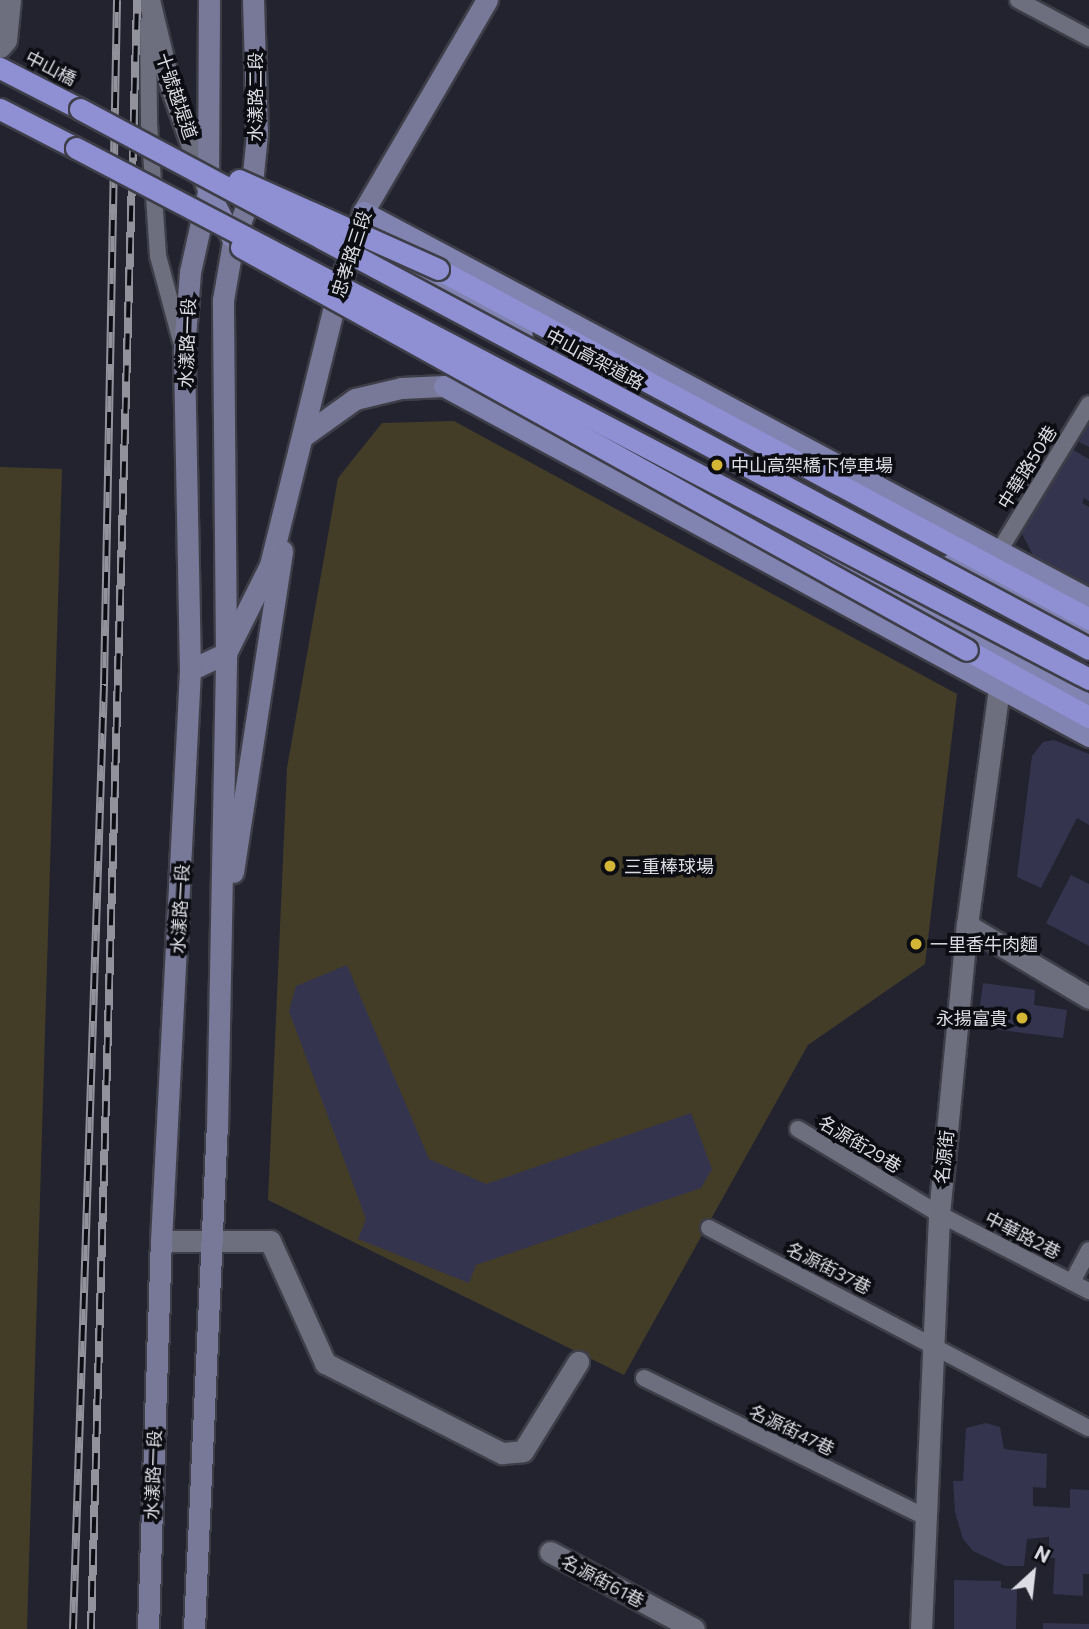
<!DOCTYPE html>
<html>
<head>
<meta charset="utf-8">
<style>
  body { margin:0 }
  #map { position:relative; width:1089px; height:1629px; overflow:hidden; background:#22232f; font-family:Commissioner,"Noto Sans TC",sans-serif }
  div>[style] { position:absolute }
  .green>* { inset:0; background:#433d28 }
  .building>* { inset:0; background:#34344e }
  .roads { filter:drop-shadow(2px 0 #3e3e48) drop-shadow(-2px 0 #3e3e48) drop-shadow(0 2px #3e3e48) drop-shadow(0 -2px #3e3e48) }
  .lane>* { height:16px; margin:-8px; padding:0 8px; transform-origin:8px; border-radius:8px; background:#6e6f7e }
  .street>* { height:21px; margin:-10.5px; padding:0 10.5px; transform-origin:10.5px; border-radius:10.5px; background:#6e6f7e }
  .secondary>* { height:21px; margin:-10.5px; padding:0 10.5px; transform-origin:10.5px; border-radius:10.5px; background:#787998 }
  .primary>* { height:21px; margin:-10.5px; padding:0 10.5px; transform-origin:10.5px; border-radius:10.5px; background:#8183b1 }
  .highway>* { height:21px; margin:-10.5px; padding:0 10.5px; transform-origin:10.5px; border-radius:10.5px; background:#8e90d3 }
  .rail>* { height:8px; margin-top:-4px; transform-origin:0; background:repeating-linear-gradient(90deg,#0c0d12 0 16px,#91929c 0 32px); box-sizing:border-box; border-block:2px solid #91929c }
  .bridges { filter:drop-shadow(2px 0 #3e3e48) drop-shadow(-2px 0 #3e3e48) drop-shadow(0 2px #3e3e48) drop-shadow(0 -2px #3e3e48) }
  .highway-bridge>* { height:21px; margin:-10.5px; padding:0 10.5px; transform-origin:10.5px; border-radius:10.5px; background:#8e90d3 }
  .dots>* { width:19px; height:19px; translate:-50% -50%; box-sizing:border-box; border:4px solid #0c0d12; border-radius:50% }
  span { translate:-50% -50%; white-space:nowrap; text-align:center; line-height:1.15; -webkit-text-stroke:7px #0c0d12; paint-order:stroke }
  .street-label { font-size:18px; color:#dbdce4 }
  .poi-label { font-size:18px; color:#dbdce4 }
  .left { translate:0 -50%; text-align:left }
  .right { translate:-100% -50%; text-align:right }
  .north { position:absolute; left:998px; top:1538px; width:70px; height:70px; -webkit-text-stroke:5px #0c0d12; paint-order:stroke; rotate:27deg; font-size:19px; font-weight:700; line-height:28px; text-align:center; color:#dbdce4 }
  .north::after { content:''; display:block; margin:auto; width:24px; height:32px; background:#dbdce4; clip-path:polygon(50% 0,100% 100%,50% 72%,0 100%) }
</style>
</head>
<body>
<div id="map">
  <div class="green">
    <i style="clip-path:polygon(454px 421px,957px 694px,925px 964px,808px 1045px,624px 1375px,268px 1200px,287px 768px,338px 478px,382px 423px)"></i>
    <i style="clip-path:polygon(0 467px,62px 469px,27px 1629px,0 1629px)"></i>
  </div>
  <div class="building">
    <i style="clip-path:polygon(1089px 423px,1089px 447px,1079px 442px)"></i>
    <i style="clip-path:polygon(1070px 448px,1089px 459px,1089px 501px,1084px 498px,1082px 503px,1089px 507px,1089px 585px,1033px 555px,1022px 534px)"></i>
    <i style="clip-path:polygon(1054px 740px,1089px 754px,1089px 825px,1077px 818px,1041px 888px,1017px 877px,1032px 756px,1043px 742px)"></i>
    <i style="clip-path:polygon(1071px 875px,1089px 884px,1089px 946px,1046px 923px)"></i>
    <i style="clip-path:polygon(347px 965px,429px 1159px,486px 1184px,691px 1113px,712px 1169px,701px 1188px,476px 1265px,469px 1283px,358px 1239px,366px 1219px,289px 1011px,296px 986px)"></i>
    <i style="clip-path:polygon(983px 983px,1035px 990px,1034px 1005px,1067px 1010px,1063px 1038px,977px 1027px)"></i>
    <i style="clip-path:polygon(986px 1423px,1000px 1427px,1004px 1449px,1047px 1454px,1046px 1488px,1033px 1487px,1033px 1506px,1070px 1508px,1070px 1489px,1089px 1490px,1089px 1574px,1083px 1574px,1083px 1596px,1053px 1594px,1055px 1558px,1049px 1558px,1049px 1537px,1027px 1539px,1024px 1566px,1005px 1566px,973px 1551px,963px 1539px,955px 1512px,953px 1481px,963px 1481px,966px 1428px)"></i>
    <i style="clip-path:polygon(954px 1580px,1001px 1581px,1001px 1588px,1017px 1589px,1016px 1629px,954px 1629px)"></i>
    <i style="clip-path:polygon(1043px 1623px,1089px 1624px,1089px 1629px,1043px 1629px)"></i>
  </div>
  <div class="roads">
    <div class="lane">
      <i style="left:1018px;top:0;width:81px;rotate:28.2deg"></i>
      <i style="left:148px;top:23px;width:100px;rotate:89.4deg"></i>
      <i style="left:149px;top:123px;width:133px;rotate:86.1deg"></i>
      <i style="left:158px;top:256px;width:88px;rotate:74.9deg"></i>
      <i style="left:999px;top:551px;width:172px;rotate:-58.5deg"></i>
      <i style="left:798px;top:1129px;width:165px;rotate:31.1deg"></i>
      <i style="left:939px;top:1214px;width:169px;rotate:27.2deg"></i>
      <i style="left:709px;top:1228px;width:429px;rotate:27.8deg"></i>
      <i style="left:1072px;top:1282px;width:36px;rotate:-62deg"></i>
      <i style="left:644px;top:1378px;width:311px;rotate:26.3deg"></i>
    </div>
    <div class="street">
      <i style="left:149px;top:0;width:81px;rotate:76.5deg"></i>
      <i style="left:168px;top:79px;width:113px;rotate:70.3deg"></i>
      <i style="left:0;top:47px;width:9px;rotate:-49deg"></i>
      <i style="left:6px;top:40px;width:40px;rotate:-84.3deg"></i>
      <i style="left:967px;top:925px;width:142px;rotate:30.9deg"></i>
      <i style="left:161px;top:1241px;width:109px"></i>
      <i style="left:270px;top:1241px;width:134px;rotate:65.7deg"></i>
      <i style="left:325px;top:1363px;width:199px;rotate:27deg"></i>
      <i style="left:502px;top:1453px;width:21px;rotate:-5deg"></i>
      <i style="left:523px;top:1451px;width:105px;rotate:-58.3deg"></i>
      <i style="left:550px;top:1552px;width:163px;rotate:28.1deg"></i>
      <i style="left:921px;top:1629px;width:415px;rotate:-87.5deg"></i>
      <i style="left:939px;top:1214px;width:290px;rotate:-84.5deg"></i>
      <i style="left:967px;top:925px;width:239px;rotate:-82.3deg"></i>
    </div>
    <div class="secondary">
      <i style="left:302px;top:437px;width:65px;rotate:-35.6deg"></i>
      <i style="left:355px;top:399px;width:47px;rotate:-13.4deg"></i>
      <i style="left:401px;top:388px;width:43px;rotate:-2.7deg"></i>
      <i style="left:444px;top:386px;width:63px;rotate:10.1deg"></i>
      <i style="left:190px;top:670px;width:40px;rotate:-25deg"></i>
      <i style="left:226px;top:653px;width:98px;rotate:-63.4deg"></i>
      <i style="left:270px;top:565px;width:279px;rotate:-76.1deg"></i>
      <i style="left:337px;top:294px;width:86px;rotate:-72.4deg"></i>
      <i style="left:363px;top:212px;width:246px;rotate:-59.7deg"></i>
      <i style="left:233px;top:872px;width:325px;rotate:-81.3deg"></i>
      <i style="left:148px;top:1629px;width:388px;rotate:-88.1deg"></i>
      <i style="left:161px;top:1241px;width:572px;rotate:-87.09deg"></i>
      <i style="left:190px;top:670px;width:320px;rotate:-91.1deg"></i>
      <i style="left:184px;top:350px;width:78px;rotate:-85.6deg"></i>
      <i style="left:190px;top:272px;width:83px;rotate:-77.5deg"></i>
      <i style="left:208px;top:191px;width:191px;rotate:-89.7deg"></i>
      <i style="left:194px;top:1629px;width:499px;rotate:-87.4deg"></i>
      <i style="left:217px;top:1131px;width:478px;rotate:-88.9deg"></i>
      <i style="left:226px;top:653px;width:353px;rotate:-90.5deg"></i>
      <i style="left:223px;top:300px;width:59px;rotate:-80.2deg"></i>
      <i style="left:233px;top:242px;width:51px;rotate:-69.4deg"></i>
      <i style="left:251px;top:194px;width:60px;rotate:-84.3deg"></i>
      <i style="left:257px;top:134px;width:134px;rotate:-91.7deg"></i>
    </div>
    <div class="primary">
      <i style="left:208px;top:191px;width:51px;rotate:62.9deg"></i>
      <i style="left:363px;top:212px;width:823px;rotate:28.06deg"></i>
      <i style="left:341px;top:235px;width:206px;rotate:28.7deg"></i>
      <i style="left:444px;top:386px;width:734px;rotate:28.49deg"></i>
      <i style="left:683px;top:481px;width:464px;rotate:28.9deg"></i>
      <i style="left:951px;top:564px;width:155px;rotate:27.2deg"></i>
    </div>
    <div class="highway">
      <i style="left:0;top:68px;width:90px;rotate:27.1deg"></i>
      <i style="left:0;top:109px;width:85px;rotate:27.2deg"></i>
      <i style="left:438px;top:269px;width:739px;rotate:28.26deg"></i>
      <i style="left:967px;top:650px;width:139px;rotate:28.8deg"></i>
    </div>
  </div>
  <div class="rail">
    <i style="left:73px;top:1629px;width:946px;rotate:-88.12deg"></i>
    <i style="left:104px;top:684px;width:684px;rotate:-88.91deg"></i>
    <i style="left:91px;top:1629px;width:1630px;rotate:-88.38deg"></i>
  </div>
  <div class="bridges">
    <div class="highway-bridge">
      <i style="left:80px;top:109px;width:1144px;rotate:28.15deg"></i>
      <i style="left:76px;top:148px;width:1144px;rotate:27.66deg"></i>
      <i style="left:239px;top:180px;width:218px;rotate:24.1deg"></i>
      <i style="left:241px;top:247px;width:830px;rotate:29.03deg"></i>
    </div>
  </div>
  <div class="dots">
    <i style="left:717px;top:465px;background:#d3b635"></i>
    <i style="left:610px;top:866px;background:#d3b635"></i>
    <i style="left:916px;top:944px;background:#d3b635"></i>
    <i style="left:1022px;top:1018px;background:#d3b635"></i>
  </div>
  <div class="street-label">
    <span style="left:51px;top:68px;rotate:27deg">中山橋</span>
    <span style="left:177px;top:96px;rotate:71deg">十號越堤道</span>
    <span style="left:255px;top:97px;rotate:-90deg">水漾路二段</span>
    <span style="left:351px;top:254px;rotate:-72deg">忠孝路三段</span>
    <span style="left:187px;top:343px;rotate:-88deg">水漾路一段</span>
    <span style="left:595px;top:359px;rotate:28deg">中山高架道路</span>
    <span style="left:1027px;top:467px;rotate:-58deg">中華路50巷</span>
    <span style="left:180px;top:909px;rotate:-87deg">水漾路一段</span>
    <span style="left:860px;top:1144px;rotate:31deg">名源街29巷</span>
    <span style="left:944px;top:1157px;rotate:-84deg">名源街</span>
    <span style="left:1023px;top:1235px;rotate:27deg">中華路2巷</span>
    <span style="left:829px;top:1268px;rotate:27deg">名源街37巷</span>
    <span style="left:792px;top:1430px;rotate:26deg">名源街47巷</span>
    <span style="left:153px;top:1475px;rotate:-88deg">水漾路一段</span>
    <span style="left:603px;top:1581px;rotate:28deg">名源街61巷</span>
  </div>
  <div class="poi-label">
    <span class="left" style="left:731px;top:465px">中山高架橋下停車場</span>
    <span class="left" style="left:624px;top:866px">三重棒球場</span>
    <span class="left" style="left:930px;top:944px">一里香牛肉麵</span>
    <span class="right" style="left:1008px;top:1018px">永揚富貴</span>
  </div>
  <div class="north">N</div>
</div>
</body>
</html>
